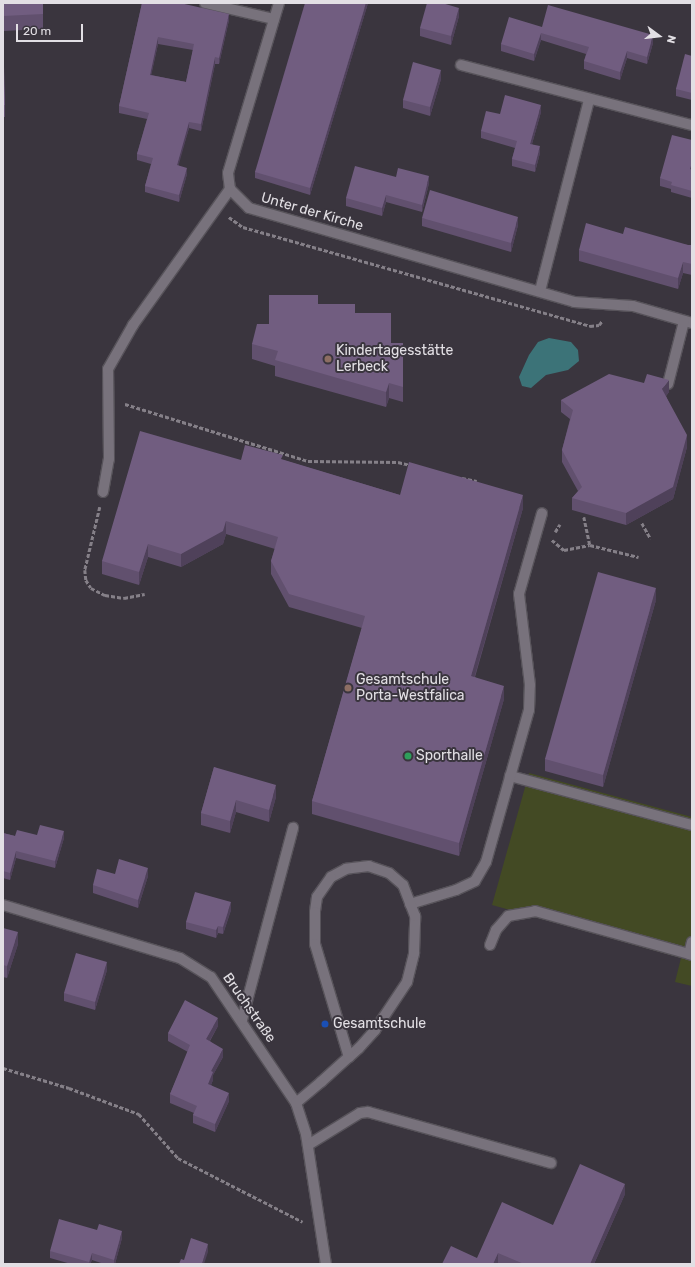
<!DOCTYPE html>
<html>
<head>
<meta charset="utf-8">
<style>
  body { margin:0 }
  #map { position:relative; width:695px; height:1267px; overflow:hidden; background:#3a353e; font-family:Rubik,sans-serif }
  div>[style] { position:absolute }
  .green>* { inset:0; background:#434a24 }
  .water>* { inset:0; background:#3c7378 }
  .path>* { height:2.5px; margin-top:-1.25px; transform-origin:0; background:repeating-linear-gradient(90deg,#858088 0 4px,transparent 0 6px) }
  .roads { filter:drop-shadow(1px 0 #57535a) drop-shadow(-1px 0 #57535a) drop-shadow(0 1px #57535a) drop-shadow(0 -1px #57535a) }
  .minor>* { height:10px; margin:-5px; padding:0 5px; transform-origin:5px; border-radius:5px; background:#78727c }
  .wall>* { inset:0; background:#61506e }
  .shaded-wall>* { inset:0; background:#4f415a }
  .building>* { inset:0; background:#715d80 }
  .dots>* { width:11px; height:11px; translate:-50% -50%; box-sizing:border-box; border:2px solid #3a353e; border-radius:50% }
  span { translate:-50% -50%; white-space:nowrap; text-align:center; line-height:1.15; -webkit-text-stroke:4px #3a353e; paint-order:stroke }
  .street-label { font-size:14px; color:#e2dfe4 }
  .poi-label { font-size:14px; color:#e2dfe4 }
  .left { translate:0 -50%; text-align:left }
  .frame { position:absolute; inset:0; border:4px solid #e2dfe4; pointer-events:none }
  .north { position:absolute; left:639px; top:16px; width:40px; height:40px; -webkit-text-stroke:3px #3a353e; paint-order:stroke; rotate:105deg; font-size:11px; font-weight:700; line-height:16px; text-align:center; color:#e2dfe4 }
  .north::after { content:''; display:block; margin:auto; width:14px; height:18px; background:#e2dfe4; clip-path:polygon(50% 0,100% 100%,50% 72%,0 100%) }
  .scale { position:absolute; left:16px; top:24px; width:67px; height:18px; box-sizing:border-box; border:2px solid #e2dfe4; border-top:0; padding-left:5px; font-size:12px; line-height:14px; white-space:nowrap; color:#e2dfe4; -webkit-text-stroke:3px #3a353e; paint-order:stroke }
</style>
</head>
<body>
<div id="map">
  <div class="green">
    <i style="clip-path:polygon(529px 773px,692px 817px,692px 986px,675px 982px,681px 958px,492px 905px)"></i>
  </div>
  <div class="water">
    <i style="clip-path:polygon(549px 338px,571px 342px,578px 350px,579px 361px,568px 370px,546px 375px,531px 388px,522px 386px,519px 377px,529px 355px,538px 342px)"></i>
  </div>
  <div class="path">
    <i style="left:229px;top:217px;width:17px;rotate:36deg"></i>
    <i style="left:243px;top:227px;width:361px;rotate:15.9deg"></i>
    <i style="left:590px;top:326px;width:9px;rotate:-6deg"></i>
    <i style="left:599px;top:325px;width:5px;rotate:-53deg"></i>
    <i style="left:125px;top:404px;width:192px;rotate:17.3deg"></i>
    <i style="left:308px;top:461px;width:90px;rotate:0.6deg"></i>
    <i style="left:398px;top:462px;width:12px;rotate:14deg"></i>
    <i style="left:462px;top:478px;width:15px;rotate:11deg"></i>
    <i style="left:100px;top:507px;width:65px;rotate:103.4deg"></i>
    <i style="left:85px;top:570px;width:10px;rotate:84deg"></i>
    <i style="left:86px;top:580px;width:9px;rotate:58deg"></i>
    <i style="left:91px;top:588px;width:16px;rotate:27deg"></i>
    <i style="left:105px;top:595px;width:19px;rotate:9deg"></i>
    <i style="left:124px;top:598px;width:21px;rotate:-11deg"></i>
    <i style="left:584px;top:517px;width:29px;rotate:78deg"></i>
    <i style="left:590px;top:545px;width:50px;rotate:13.8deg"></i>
    <i style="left:642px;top:523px;width:18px;rotate:61deg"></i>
    <i style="left:555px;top:532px;width:9px;rotate:-58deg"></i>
    <i style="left:552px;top:540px;width:16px;rotate:40deg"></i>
    <i style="left:564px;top:550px;width:26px;rotate:-11deg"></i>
    <i style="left:3px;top:1068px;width:69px;rotate:16.9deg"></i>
    <i style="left:69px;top:1088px;width:75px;rotate:20.4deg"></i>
    <i style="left:139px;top:1114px;width:59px;rotate:48.4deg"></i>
    <i style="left:178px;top:1158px;width:140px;rotate:27.1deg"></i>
  </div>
  <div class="roads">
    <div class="minor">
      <i style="left:205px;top:3px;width:71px;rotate:13.1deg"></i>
      <i style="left:279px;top:3px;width:177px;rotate:106.7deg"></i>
      <i style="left:228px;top:173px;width:16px;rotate:83deg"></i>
      <i style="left:230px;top:189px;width:27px;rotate:45deg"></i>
      <i style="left:249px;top:208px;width:338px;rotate:16.1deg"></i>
      <i style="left:574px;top:302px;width:59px;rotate:3.9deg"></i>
      <i style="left:633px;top:306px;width:61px;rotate:16.1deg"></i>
      <i style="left:461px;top:65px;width:239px;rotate:14.6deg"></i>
      <i style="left:540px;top:291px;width:197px;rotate:-75.6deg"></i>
      <i style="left:668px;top:384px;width:65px;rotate:-75.7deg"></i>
      <i style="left:103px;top:492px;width:34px;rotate:-80deg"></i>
      <i style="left:109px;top:459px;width:90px;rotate:-90.6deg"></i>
      <i style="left:108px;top:369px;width:51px;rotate:-60.4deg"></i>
      <i style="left:133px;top:325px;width:167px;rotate:-54.5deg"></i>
      <i style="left:510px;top:776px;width:188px;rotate:15.1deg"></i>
      <i style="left:410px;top:904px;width:48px;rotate:-16.9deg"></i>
      <i style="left:456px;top:890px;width:21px;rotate:-25deg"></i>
      <i style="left:475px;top:881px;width:22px;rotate:-60deg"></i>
      <i style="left:486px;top:862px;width:158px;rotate:-74.2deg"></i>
      <i style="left:529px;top:710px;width:25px;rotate:-88deg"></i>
      <i style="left:530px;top:685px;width:92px;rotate:-96.9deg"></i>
      <i style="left:519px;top:594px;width:84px;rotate:-74.1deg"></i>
      <i style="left:3px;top:905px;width:185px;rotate:16.7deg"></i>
      <i style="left:180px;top:958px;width:36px;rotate:32deg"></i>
      <i style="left:211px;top:977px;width:152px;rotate:56deg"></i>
      <i style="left:296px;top:1103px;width:33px;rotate:72deg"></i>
      <i style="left:306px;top:1134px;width:132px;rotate:81.3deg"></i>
      <i style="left:692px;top:942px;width:12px;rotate:104deg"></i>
      <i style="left:689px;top:954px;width:3px;rotate:18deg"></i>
      <i style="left:490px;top:945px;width:16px;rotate:-68deg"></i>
      <i style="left:496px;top:930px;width:18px;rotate:-49deg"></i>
      <i style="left:508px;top:916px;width:27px;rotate:-10deg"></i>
      <i style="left:535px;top:911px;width:160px;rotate:15.6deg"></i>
      <i style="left:242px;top:1020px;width:199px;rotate:-75.1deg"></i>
      <i style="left:296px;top:1103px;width:33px;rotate:-40deg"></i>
      <i style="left:321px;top:1082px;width:38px;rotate:-42deg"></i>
      <i style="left:349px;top:1057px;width:13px;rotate:-42deg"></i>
      <i style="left:359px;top:1048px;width:24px;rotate:-48deg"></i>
      <i style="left:375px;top:1030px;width:58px;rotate:-56.3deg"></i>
      <i style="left:407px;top:982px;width:30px;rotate:-76deg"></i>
      <i style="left:414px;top:953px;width:37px;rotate:-88deg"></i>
      <i style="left:415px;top:916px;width:33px;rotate:-111deg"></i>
      <i style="left:403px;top:885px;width:18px;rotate:-139deg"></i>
      <i style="left:389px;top:873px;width:21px;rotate:-161deg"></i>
      <i style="left:369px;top:866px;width:23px;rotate:173deg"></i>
      <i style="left:346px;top:869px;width:17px;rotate:152deg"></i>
      <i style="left:331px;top:877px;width:24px;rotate:125deg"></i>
      <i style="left:317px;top:897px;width:15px;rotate:98deg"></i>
      <i style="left:315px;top:912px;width:32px;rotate:90deg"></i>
      <i style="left:315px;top:944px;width:118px;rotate:73.3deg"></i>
      <i style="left:308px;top:1145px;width:61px;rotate:-31.6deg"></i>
      <i style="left:360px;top:1113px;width:8px;rotate:-7deg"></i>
      <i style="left:368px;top:1112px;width:190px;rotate:15.6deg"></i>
    </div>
  </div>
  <div class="wall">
    <i style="clip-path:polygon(3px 3px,43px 14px,43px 29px,3px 31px)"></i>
    <i style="clip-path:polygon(evenodd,142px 3px,229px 20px,219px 64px,215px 64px,201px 131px,189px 128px,178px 165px,187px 174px,179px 202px,145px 192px,145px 186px,151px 164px,137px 160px,137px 154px,147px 119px,119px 113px,119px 106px,142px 3px,158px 44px,193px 50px,186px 82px,151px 75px,158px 44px)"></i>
    <i style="clip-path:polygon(368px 3px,310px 195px,255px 178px,255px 172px)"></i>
    <i style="clip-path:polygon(459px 16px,451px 45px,420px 36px,420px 28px)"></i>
    <i style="clip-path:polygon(542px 27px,653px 43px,647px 64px,627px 58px,620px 80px,584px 69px,584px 61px,586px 54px,541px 40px,534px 61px,501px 51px,501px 44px)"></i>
    <i style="clip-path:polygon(692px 56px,692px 100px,676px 96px,676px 89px)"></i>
    <i style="clip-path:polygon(3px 66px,5px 105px,5px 117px,3px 117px)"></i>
    <i style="clip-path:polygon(441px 79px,430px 116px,403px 108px,403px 100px)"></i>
    <i style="clip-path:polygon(541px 112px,532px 144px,540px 153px,535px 172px,512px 166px,512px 159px,515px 148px,481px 138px,481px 131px,500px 114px)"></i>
    <i style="clip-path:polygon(692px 140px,692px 198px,671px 192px,671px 189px,660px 186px,660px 178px)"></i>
    <i style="clip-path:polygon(429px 183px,422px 212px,386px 202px,382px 216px,346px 206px,346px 198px)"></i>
    <i style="clip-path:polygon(422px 218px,518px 225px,511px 252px,422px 226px)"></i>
    <i style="clip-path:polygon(623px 234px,688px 245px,691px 245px,692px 243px,692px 275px,683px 273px,678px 289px,579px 261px,579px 250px)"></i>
    <i style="clip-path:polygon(318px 304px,355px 313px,391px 343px,403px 358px,403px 402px,389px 398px,386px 407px,275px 376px,275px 366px,252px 359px,252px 344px,269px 324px)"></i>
    <i style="clip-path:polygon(669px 392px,666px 396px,687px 447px,673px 499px,626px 525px,572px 510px,572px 498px,578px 491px,562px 462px,562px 450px,570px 419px,561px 412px,561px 400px)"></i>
    <i style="clip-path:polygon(241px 460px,283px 460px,400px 495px,523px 508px,475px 677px,504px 699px,459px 856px,312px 814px,312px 801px,362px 628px,289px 607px,271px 574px,271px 561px,275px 549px,226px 534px,223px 544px,181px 567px,148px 557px,139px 585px,102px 574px,102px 561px)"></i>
    <i style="clip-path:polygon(656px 600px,603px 787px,545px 771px,545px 759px)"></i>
    <i style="clip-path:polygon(214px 767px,276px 797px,269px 822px,236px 812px,230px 833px,201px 825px,201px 813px)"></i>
    <i style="clip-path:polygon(3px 833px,15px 836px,37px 835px,64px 838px,55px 868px,16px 858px,10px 880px,3px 878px)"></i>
    <i style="clip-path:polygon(148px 876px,138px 908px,93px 893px,93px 885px)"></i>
    <i style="clip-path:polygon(231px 910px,223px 934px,218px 933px,216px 938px,186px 929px,186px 922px)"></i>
    <i style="clip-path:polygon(3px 928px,18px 944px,7px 978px,3px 977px)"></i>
    <i style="clip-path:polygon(107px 970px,95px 1010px,64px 1001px,64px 993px)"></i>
    <i style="clip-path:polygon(218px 1026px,210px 1041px,223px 1057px,213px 1075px,213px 1080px,211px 1085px,229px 1101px,215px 1132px,193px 1123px,193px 1115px,194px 1113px,170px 1103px,170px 1094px,188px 1052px,168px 1041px,168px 1033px)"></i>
    <i style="clip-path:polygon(625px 1194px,594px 1264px,500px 1264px,498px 1263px,498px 1264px,442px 1264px,477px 1258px)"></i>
    <i style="clip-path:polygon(122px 1238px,115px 1264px,104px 1264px,92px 1260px,90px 1264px,71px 1264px,50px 1258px,50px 1251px)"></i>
  </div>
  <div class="shaded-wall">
    <i style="clip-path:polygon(366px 3px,368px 3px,310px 195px,310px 188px)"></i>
    <i style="clip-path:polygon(459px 8px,459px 16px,451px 45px,451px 36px)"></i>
    <i style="clip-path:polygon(229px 14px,229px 20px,219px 64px,219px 58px)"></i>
    <i style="clip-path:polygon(541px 33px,541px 40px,534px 61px,534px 54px)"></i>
    <i style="clip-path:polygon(653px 35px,653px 43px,647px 64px,647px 57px)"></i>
    <i style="clip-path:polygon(158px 37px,158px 44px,150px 81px,150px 75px)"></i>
    <i style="clip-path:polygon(627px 51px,627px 58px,620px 80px,620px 72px)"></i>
    <i style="clip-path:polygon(215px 57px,215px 64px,201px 131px,201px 124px)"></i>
    <i style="clip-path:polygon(441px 70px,441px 79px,430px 116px,430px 107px)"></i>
    <i style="clip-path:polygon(541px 105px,541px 112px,530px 151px,530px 144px)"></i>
    <i style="clip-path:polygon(189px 122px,189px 128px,177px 171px,177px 165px)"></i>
    <i style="clip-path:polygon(540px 146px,540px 153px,535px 172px,535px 165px)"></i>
    <i style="clip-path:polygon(692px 162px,692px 169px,690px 176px,690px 169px)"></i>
    <i style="clip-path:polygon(187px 168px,187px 174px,179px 202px,179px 195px)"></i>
    <i style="clip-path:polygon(429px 176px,429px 183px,422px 212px,422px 205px)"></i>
    <i style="clip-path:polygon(386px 195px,386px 202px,382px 216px,382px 208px)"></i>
    <i style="clip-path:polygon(518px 217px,518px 225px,511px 252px,511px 243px)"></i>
    <i style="clip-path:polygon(683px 262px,683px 273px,678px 289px,678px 278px)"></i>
    <i style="clip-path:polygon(669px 380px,669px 392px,662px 401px,662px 389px)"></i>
    <i style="clip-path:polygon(389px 383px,389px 398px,386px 407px,386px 392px)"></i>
    <i style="clip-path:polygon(687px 435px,687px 447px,673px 499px,626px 525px,626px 513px)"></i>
    <i style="clip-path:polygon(523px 495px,523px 508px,471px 689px,471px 676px)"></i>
    <i style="clip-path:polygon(226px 521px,226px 534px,223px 544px,181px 567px,181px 554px)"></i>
    <i style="clip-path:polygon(148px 544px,148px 557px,139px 585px,139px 572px)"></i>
    <i style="clip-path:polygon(656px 588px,656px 600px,603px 787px,603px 775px)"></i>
    <i style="clip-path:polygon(504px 686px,504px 699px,459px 856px,459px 843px)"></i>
    <i style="clip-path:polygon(276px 785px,276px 797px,269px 822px,269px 810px)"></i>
    <i style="clip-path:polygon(236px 800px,236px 812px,230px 833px,230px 821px)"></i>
    <i style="clip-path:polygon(64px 831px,64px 838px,55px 868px,55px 861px)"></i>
    <i style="clip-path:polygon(16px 851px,16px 858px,10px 880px,10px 873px)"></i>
    <i style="clip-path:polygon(148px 868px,148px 876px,138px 908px,138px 900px)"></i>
    <i style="clip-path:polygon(231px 902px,231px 910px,223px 934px,223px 927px)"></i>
    <i style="clip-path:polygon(218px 926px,218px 933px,216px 938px,216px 930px)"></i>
    <i style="clip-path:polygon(18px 932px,18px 944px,7px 978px,7px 966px)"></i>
    <i style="clip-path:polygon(107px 962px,107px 970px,95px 1010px,95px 1002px)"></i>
    <i style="clip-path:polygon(218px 1018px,218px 1026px,206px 1047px,206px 1039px)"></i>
    <i style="clip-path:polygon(223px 1049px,223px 1057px,213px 1075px,213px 1080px,208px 1092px,208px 1084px,211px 1071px)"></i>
    <i style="clip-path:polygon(229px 1093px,229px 1101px,215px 1132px,215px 1124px)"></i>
    <i style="clip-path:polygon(625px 1184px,625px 1194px,594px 1264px,590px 1264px)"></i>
    <i style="clip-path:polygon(122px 1231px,122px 1238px,115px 1264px,114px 1264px,114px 1260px)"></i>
    <i style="clip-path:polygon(208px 1244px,208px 1252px,204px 1264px,202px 1264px)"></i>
    <i style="clip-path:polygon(92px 1253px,92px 1260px,90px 1264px,89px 1264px)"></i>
    <i style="clip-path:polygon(498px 1253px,498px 1264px,493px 1264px)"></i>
  </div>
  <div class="building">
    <i style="clip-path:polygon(3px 3px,43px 3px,43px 14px,3px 16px)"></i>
    <i style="clip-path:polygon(evenodd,142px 3px,180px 3px,229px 14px,219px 58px,215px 57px,201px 124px,189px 122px,177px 165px,187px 168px,179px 195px,145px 186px,153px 158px,137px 154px,149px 113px,119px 106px,142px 3px,158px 37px,194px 44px,186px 82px,150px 75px,158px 37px)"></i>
    <i style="clip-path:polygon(305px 3px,366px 3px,310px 188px,255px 172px)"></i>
    <i style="clip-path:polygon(427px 3px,442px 3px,459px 8px,451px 36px,420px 28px)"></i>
    <i style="clip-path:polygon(548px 5px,653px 35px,647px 57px,627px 51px,620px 72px,584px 61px,589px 47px,541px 33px,534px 54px,501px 44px,509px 17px,542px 27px)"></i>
    <i style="clip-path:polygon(685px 54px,692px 56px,692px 93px,676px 89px)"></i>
    <i style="clip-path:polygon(413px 62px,441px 70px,430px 107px,403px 100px)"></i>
    <i style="clip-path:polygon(3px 66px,4px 66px,5px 105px,3px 105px)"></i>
    <i style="clip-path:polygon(505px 95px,541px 105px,530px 144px,540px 146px,535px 165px,512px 159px,517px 141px,481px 131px,486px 111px,500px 114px)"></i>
    <i style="clip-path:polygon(672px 135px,692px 140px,692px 162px,690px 169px,692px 170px,692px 191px,671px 185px,672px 182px,660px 178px)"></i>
    <i style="clip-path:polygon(355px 166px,396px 177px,398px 168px,429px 176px,422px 205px,386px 195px,382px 208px,346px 198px)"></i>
    <i style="clip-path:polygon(430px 190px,518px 217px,511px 243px,422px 218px)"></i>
    <i style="clip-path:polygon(586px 223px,623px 234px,625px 227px,688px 245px,691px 245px,692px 243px,692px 264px,683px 262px,678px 278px,579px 250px)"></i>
    <i style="clip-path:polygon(269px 295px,318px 295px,318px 304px,355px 304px,355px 313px,391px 313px,391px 343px,403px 343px,403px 387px,389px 383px,386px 392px,275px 360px,278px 351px,252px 344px,257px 324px,269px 324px)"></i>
    <i style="clip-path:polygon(609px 374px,644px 383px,647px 374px,669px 380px,662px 389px,687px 435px,673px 487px,626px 513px,572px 498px,582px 487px,562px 450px,573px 410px,561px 400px)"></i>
    <i style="clip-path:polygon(140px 431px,241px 460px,245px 445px,283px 455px,281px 459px,400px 495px,409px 462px,523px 495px,471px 676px,504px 686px,459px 843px,312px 801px,365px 616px,289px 594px,271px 561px,278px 537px,226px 521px,223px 531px,181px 554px,148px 544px,139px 572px,102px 561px)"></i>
    <i style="clip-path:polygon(598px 572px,656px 588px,603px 775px,545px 759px)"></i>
    <i style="clip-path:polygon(214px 767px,276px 785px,269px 810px,236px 800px,230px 821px,201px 813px)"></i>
    <i style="clip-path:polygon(40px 825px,64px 831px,55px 861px,16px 851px,10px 873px,3px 871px,3px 833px,15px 836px,17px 830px,37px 835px)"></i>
    <i style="clip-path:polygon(119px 859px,148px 868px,138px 900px,93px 885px,97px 869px,115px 874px)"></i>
    <i style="clip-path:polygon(195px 892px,231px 902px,223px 927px,218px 926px,216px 930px,186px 922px)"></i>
    <i style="clip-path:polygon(3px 928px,18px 932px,7px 966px,3px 965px)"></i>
    <i style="clip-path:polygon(76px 953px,107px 962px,95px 1002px,64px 993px)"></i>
    <i style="clip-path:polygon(185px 1000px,218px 1018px,206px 1039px,223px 1049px,211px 1071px,213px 1072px,208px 1084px,229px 1093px,215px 1124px,193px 1115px,197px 1106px,170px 1094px,190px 1045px,168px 1033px)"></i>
    <i style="clip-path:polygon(580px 1164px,625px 1184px,590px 1264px,524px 1264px,498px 1253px,493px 1264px,442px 1264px,451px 1246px,477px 1258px,502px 1202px,553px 1225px)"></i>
    <i style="clip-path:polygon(59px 1219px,97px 1230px,99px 1224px,122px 1231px,114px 1260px,92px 1253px,89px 1262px,50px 1251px)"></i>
    <i style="clip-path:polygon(191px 1238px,208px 1244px,202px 1264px,179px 1264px,181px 1259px,184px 1260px)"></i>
  </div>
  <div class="dots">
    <i style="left:328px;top:359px;background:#8d6e63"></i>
    <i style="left:348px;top:688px;background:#8d6e63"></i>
    <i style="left:408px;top:756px;background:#2e9e5b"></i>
    <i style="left:325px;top:1024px;background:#1a4fb4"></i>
  </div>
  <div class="street-label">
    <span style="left:312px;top:212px;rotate:16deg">Unter der Kirche</span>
    <span style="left:249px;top:1008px;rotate:55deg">Bruchstraße</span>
  </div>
  <div class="poi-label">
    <span class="left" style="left:336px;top:359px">Kindertagesstätte<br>Lerbeck</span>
    <span class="left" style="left:356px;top:688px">Gesamtschule<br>Porta-Westfalica</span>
    <span class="left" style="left:416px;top:756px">Sporthalle</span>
    <span class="left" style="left:333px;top:1024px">Gesamtschule</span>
  </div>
  <div class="frame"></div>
  <div class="north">N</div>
  <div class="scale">20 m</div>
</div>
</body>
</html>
